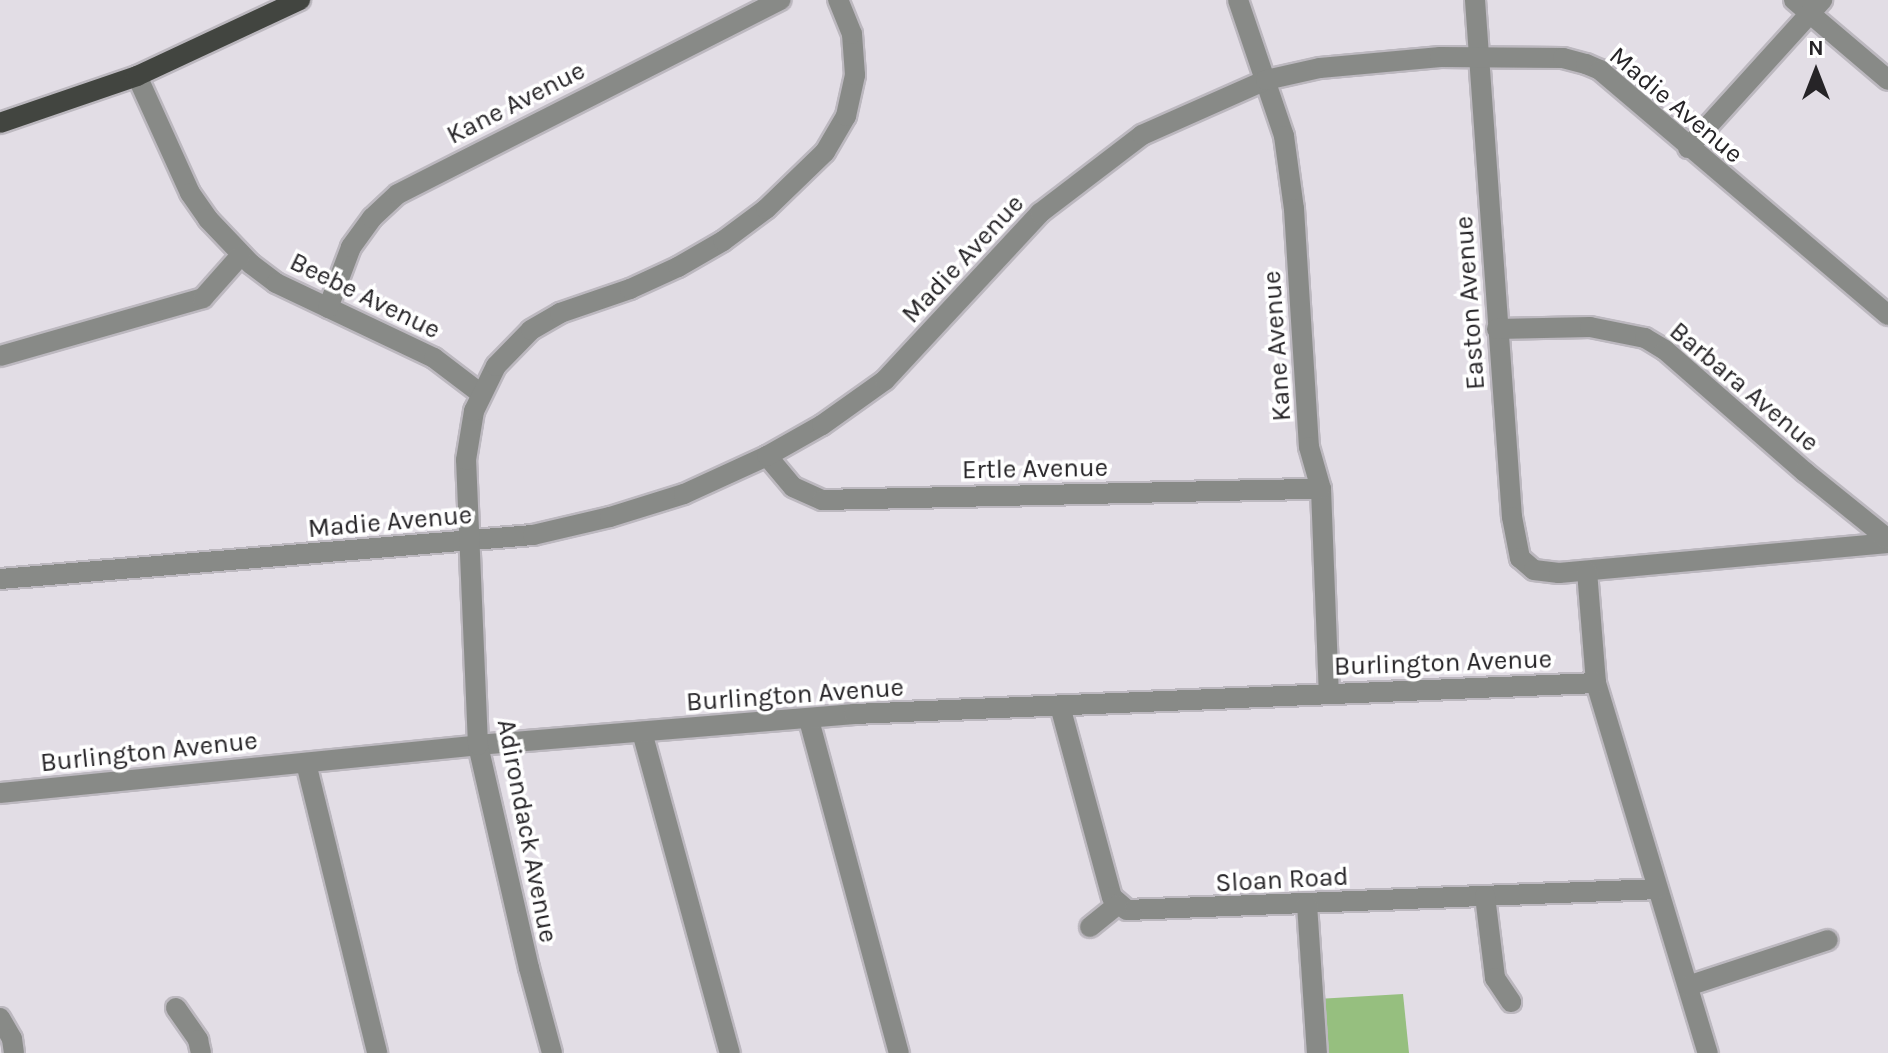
<!DOCTYPE html>
<html>
<head>
<meta charset="utf-8">
<style>
  body { margin:0 }
  #map { position:relative; width:1888px; height:1053px; overflow:hidden; background:#e2dde5; font-family:Karla,sans-serif }
  div>[style] { position:absolute }
  .green>* { inset:0; background:#96bf7f }
  .roads { filter:drop-shadow(2px 0 #bcb8bf) drop-shadow(-2px 0 #bcb8bf) drop-shadow(0 2px #bcb8bf) drop-shadow(0 -2px #bcb8bf) }
  .minor>* { height:20px; margin:-10px; padding:0 10px; transform-origin:10px; border-radius:10px; background:#888a87 }
  .major>* { height:20px; margin:-10px; padding:0 10px; transform-origin:10px; border-radius:10px; background:#424540 }
  span { translate:-50% -50%; white-space:nowrap; text-align:center; line-height:1.15; -webkit-text-stroke:7px #fff; paint-order:stroke }
  .street-label { font-size:26px; color:#262427 }
  .north { position:absolute; left:1776px; top:32px; width:80px; height:80px; -webkit-text-stroke:6px #fff; paint-order:stroke; rotate:0deg; font-size:22px; font-weight:700; line-height:32px; text-align:center; color:#262427 }
  .north::after { content:''; display:block; margin:auto; width:28px; height:36px; background:#262427; clip-path:polygon(50% 0,100% 100%,50% 72%,0 100%) }
</style>
</head>
<body>
<div id="map">
  <div class="green">
    <i style="clip-path:polygon(1403px 994px,1409px 1053px,1322px 1053px,1317px 999px)"></i>
  </div>
  <div class="roads">
    <div class="minor">
      <i style="left:1238px;top:0;width:144px;rotate:71.3deg"></i>
      <i style="left:1284px;top:136px;width:74px;rotate:82.2deg"></i>
      <i style="left:1294px;top:209px;width:238px;rotate:86.4deg"></i>
      <i style="left:1309px;top:447px;width:44px;rotate:74.1deg"></i>
      <i style="left:1321px;top:489px;width:205px;rotate:87.8deg"></i>
      <i style="left:1475px;top:0;width:518px;rotate:85.91deg"></i>
      <i style="left:1512px;top:517px;width:42px;rotate:79deg"></i>
      <i style="left:1520px;top:558px;width:18px;rotate:41deg"></i>
      <i style="left:1534px;top:570px;width:25px;rotate:7deg"></i>
      <i style="left:1559px;top:573px;width:330px;rotate:-5.2deg"></i>
      <i style="left:1794px;top:0;width:123px;rotate:40.4deg"></i>
      <i style="left:137px;top:76px;width:128px;rotate:65.6deg"></i>
      <i style="left:190px;top:193px;width:32px;rotate:55deg"></i>
      <i style="left:208px;top:219px;width:62px;rotate:46.3deg"></i>
      <i style="left:251px;top:264px;width:31px;rotate:37deg"></i>
      <i style="left:276px;top:283px;width:175px;rotate:25.4deg"></i>
      <i style="left:434px;top:358px;width:58px;rotate:37.3deg"></i>
      <i style="left:1688px;top:148px;width:200px;rotate:-47.8deg"></i>
      <i style="left:328px;top:308px;width:65px;rotate:-69.3deg"></i>
      <i style="left:351px;top:247px;width:36px;rotate:-54deg"></i>
      <i style="left:372px;top:218px;width:35px;rotate:-43deg"></i>
      <i style="left:398px;top:194px;width:429px;rotate:-26.9deg"></i>
      <i style="left:1497px;top:329px;width:93px;rotate:-1.2deg"></i>
      <i style="left:1590px;top:327px;width:56px;rotate:11.3deg"></i>
      <i style="left:1645px;top:338px;width:23px;rotate:31deg"></i>
      <i style="left:1665px;top:350px;width:186px;rotate:41.1deg"></i>
      <i style="left:1805px;top:472px;width:107px;rotate:38.9deg"></i>
      <i style="left:0;top:356px;width:211px;rotate:-15.9deg"></i>
      <i style="left:203px;top:298px;width:57px;rotate:-48.5deg"></i>
      <i style="left:767px;top:456px;width:40px;rotate:50deg"></i>
      <i style="left:793px;top:487px;width:32px;rotate:24deg"></i>
      <i style="left:822px;top:500px;width:499px;rotate:-1.3deg"></i>
      <i style="left:1587px;top:571px;width:112px;rotate:85.4deg"></i>
      <i style="left:1596px;top:683px;width:387px;rotate:73.2deg"></i>
      <i style="left:0;top:579px;width:535px;rotate:-4.72deg"></i>
      <i style="left:533px;top:535px;width:79px;rotate:-13.2deg"></i>
      <i style="left:610px;top:517px;width:77px;rotate:-17.3deg"></i>
      <i style="left:684px;top:494px;width:91px;rotate:-24.6deg"></i>
      <i style="left:767px;top:456px;width:63px;rotate:-29.4deg"></i>
      <i style="left:822px;top:425px;width:77px;rotate:-35.5deg"></i>
      <i style="left:885px;top:380px;width:228px;rotate:-47.1deg"></i>
      <i style="left:1040px;top:213px;width:128px;rotate:-37.4deg"></i>
      <i style="left:1142px;top:135px;width:136px;rotate:-23.9deg"></i>
      <i style="left:1266px;top:80px;width:55px;rotate:-12.5deg"></i>
      <i style="left:1320px;top:68px;width:121px;rotate:-5.2deg"></i>
      <i style="left:1440px;top:57px;width:123px;rotate:0.5deg"></i>
      <i style="left:1563px;top:58px;width:24px;rotate:15deg"></i>
      <i style="left:1586px;top:64px;width:15px;rotate:23deg"></i>
      <i style="left:1600px;top:70px;width:378px;rotate:40.4deg"></i>
      <i style="left:1060px;top:706px;width:198px;rotate:74.8deg"></i>
      <i style="left:1112px;top:897px;width:20px;rotate:41deg"></i>
      <i style="left:1127px;top:910px;width:531px;rotate:-2.26deg"></i>
      <i style="left:809px;top:720px;width:345px;rotate:74.9deg"></i>
      <i style="left:642px;top:732px;width:333px;rotate:74.7deg"></i>
      <i style="left:306px;top:763px;width:299px;rotate:76.2deg"></i>
      <i style="left:0;top:793px;width:480px;rotate:-5.7deg"></i>
      <i style="left:478px;top:745px;width:377px;rotate:-4.7deg"></i>
      <i style="left:854px;top:714px;width:743px;rotate:-2.39deg"></i>
      <i style="left:1485px;top:896px;width:83px;rotate:83deg"></i>
      <i style="left:1495px;top:978px;width:29px;rotate:56deg"></i>
      <i style="left:1307px;top:904px;width:149px;rotate:86.2deg"></i>
      <i style="left:1090px;top:927px;width:35px;rotate:-39deg"></i>
      <i style="left:1688px;top:986px;width:147px;rotate:-18.2deg"></i>
      <i style="left:176px;top:1008px;width:39px;rotate:55deg"></i>
      <i style="left:198px;top:1040px;width:13px;rotate:77deg"></i>
      <i style="left:0;top:1018px;width:24px;rotate:60deg"></i>
      <i style="left:12px;top:1039px;width:14px;rotate:82deg"></i>
      <i style="left:552px;top:1053px;width:88px;rotate:-105.1deg"></i>
      <i style="left:529px;top:968px;width:229px;rotate:-102.9deg"></i>
      <i style="left:478px;top:745px;width:285px;rotate:-92.4deg"></i>
      <i style="left:466px;top:460px;width:50px;rotate:-80.7deg"></i>
      <i style="left:474px;top:411px;width:50px;rotate:-63.9deg"></i>
      <i style="left:496px;top:366px;width:50px;rotate:-45.8deg"></i>
      <i style="left:531px;top:330px;width:34px;rotate:-30deg"></i>
      <i style="left:560px;top:313px;width:74px;rotate:-18.9deg"></i>
      <i style="left:630px;top:289px;width:53px;rotate:-24.6deg"></i>
      <i style="left:678px;top:267px;width:52px;rotate:-30deg"></i>
      <i style="left:723px;top:241px;width:54px;rotate:-36.7deg"></i>
      <i style="left:766px;top:209px;width:82px;rotate:-44deg"></i>
      <i style="left:825px;top:152px;width:42px;rotate:-59.7deg"></i>
      <i style="left:846px;top:116px;width:42px;rotate:-77.6deg"></i>
      <i style="left:855px;top:75px;width:41px;rotate:-94.2deg"></i>
      <i style="left:852px;top:34px;width:37px;rotate:-112deg"></i>
    </div>
    <div class="major">
      <i style="left:0;top:123px;width:145px;rotate:-18.9deg"></i>
      <i style="left:137px;top:76px;width:180px;rotate:-25deg"></i>
    </div>
  </div>
  <div class="street-label">
    <span style="left:516px;top:103px;rotate:-27deg">Kane Avenue</span>
    <span style="left:1676px;top:105px;rotate:40deg">Madie Avenue</span>
    <span style="left:963px;top:259px;rotate:-47deg">Madie Avenue</span>
    <span style="left:365px;top:296px;rotate:26deg">Beebe Avenue</span>
    <span style="left:1470px;top:303px;rotate:-94deg">Easton Avenue</span>
    <span style="left:1277px;top:346px;rotate:-94deg">Kane Avenue</span>
    <span style="left:1744px;top:387px;rotate:40deg">Barbara Avenue</span>
    <span style="left:1035px;top:469px;rotate:-1deg">Ertle Avenue</span>
    <span style="left:390px;top:522px;rotate:-5deg">Madie Avenue</span>
    <span style="left:1443px;top:663px;rotate:-2deg">Burlington Avenue</span>
    <span style="left:795px;top:695px;rotate:-4deg">Burlington Avenue</span>
    <span style="left:149px;top:752px;rotate:-6deg">Burlington Avenue</span>
    <span style="left:527px;top:831px;rotate:79deg">Adirondack Avenue</span>
    <span style="left:1282px;top:880px;rotate:-3deg">Sloan Road</span>
  </div>
  <div class="north">N</div>
</div>
</body>
</html>
